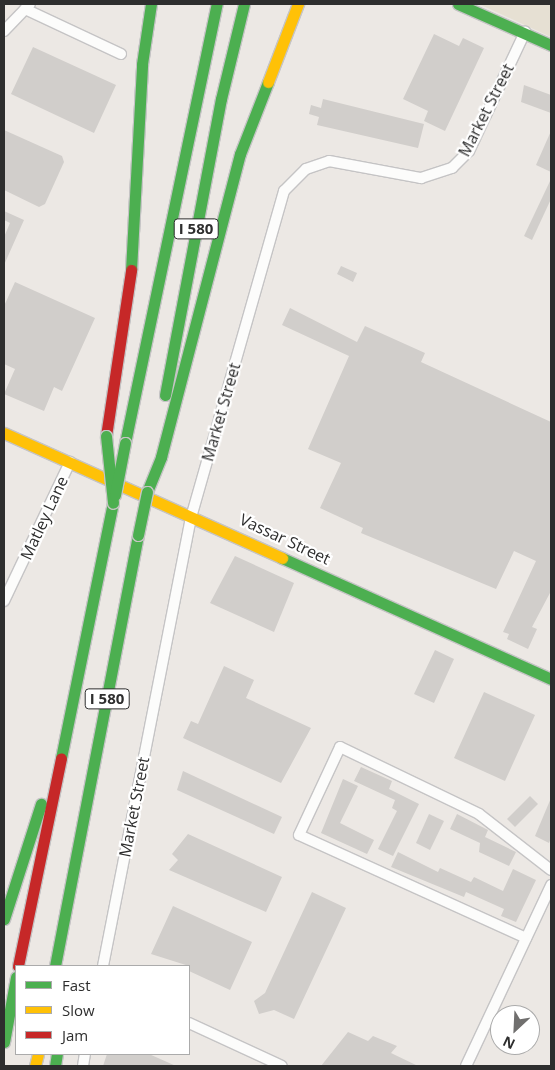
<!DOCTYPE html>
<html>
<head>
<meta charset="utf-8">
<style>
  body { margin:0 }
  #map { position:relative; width:555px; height:1070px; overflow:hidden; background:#ece8e4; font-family:"Open Sans",sans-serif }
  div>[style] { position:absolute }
  .education>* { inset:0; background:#e6e0d3 }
  .building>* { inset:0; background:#d1cecb }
  .roads { filter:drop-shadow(1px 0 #c5c4c5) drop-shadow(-1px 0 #c5c4c5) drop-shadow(0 1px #c5c4c5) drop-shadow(0 -1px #c5c4c5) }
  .street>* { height:10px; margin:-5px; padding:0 5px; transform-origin:5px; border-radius:5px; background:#fcfcfb }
  .fast>* { height:11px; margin:-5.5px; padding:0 5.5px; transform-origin:5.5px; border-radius:5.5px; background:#4caf50 }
  .slow>* { height:11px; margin:-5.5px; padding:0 5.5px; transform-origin:5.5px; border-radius:5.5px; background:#ffc107 }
  .jam>* { height:11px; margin:-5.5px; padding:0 5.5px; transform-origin:5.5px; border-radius:5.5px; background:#c62828 }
  .bridges { filter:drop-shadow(1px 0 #c6c5c4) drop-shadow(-1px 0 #c6c5c4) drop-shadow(0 1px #c6c5c4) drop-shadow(0 -1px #c6c5c4) }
  .fast-bridge>* { height:11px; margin:-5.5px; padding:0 5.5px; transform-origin:5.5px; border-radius:5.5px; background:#4caf50 }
  span { translate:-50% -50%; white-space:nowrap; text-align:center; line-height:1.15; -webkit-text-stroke:4.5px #fff; paint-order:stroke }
  .shield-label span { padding:1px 4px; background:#fff; border:1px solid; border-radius:4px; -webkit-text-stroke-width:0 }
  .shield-label { font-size:15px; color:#2e2e2e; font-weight:700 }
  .street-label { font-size:16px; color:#2e2e2e }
  .frame { position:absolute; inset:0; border:5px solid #2e2e2e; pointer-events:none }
  .legend { position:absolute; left:15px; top:965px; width:175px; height:90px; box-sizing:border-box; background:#fff; border:1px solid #ababab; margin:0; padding:6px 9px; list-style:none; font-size:15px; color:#2e2e2e }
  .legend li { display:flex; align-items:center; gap:10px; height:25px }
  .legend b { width:25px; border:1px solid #ababab }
  .north { position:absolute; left:490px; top:1005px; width:50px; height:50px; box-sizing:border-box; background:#fff; border:1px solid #ababab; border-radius:50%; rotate:205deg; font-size:14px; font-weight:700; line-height:20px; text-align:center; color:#2e2e2e }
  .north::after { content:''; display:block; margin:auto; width:18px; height:22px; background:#706f6e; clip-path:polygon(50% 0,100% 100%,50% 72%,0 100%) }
</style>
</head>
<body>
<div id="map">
  <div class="education">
    <i style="clip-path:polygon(479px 4px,551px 4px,551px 37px)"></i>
  </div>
  <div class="building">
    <i style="clip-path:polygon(434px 34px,459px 46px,463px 38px,484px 48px,445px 131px,424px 121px,428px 111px,403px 99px)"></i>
    <i style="clip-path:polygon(33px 47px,116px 85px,94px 133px,11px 94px)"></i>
    <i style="clip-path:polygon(524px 85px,551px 95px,551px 113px,521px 102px)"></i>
    <i style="clip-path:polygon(323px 99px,424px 124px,418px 148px,317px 125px,319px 117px,309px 114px,311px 105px,321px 108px)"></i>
    <i style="clip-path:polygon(4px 130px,62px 156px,64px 162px,45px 204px,39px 207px,4px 190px)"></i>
    <i style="clip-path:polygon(551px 131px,551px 172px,536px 165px)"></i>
    <i style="clip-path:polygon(551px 179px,551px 199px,532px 240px,524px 236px)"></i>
    <i style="clip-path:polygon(4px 211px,24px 220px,4px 265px,4px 237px,10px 223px,4px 220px)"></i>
    <i style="clip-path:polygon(341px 266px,357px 273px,353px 282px,337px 274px)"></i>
    <i style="clip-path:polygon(15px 282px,95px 318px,62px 391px,54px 387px,44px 411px,4px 394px,15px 369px,4px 364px,4px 306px)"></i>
    <i style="clip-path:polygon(290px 308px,357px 342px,365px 326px,425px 353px,421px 362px,551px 422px,551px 591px,532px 627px,537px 629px,528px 649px,507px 639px,509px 634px,503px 632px,536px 561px,514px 551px,496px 589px,361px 533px,363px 528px,320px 508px,341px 463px,308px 449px,349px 356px,282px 325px)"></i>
    <i style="clip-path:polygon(235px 556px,294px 583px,274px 632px,210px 603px)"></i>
    <i style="clip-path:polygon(435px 650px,454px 659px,434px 703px,414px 694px)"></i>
    <i style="clip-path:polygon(224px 666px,254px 680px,246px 698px,311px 728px,281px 783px,183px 738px,191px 721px,198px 724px)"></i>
    <i style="clip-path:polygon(484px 692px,535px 715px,505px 781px,454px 758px)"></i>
    <i style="clip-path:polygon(361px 767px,392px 781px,389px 789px,419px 804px,393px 856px,378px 849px,397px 811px,392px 808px,395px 800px,354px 781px)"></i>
    <i style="clip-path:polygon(183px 771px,282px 817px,274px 834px,177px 790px)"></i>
    <i style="clip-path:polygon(343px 779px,358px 786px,340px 823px,374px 840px,367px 854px,321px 833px)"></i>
    <i style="clip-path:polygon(530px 796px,538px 804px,515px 827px,507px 819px)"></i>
    <i style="clip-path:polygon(551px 798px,551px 838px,549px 843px,535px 836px)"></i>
    <i style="clip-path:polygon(429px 814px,444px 821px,430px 850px,416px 843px)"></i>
    <i style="clip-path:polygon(457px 814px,488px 830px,485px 837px,516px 852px,509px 866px,479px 852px,480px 843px,450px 829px)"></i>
    <i style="clip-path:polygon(188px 834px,282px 877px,266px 912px,169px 870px,178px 860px,172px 854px)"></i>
    <i style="clip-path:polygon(398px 852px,438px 872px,440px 868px,471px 882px,474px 877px,503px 891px,513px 869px,536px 880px,516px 922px,501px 916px,504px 909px,466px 892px,464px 897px,391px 867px)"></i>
    <i style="clip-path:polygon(312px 892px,346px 908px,294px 1019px,274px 1010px,259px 1014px,254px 1001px,265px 993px)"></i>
    <i style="clip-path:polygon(173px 906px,252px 942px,230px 990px,189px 971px,189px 966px,151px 954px)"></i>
    <i style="clip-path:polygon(348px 1032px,368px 1041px,373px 1036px,397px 1046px,391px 1053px,418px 1066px,321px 1066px)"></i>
    <i style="clip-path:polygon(107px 1054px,149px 1054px,176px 1066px,103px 1066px)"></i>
  </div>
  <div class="roads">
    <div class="street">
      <i style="left:25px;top:9px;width:106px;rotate:25.1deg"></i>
      <i style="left:4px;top:31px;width:37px;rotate:-46deg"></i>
      <i style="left:4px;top:601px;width:154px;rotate:-64.6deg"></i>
      <i style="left:526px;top:938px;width:249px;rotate:-155.6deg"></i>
      <i style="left:299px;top:835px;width:97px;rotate:-65deg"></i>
      <i style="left:340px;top:747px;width:154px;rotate:25.7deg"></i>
      <i style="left:479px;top:814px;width:91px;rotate:37.9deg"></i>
      <i style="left:103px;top:966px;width:461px;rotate:-78.9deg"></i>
      <i style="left:192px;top:514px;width:336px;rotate:-74.1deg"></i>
      <i style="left:284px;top:191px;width:31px;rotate:-45deg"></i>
      <i style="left:306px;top:169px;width:24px;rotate:-19deg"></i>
      <i style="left:329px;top:161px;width:94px;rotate:10.5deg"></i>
      <i style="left:421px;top:178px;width:33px;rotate:-18deg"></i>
      <i style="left:452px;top:168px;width:24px;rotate:-45deg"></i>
      <i style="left:469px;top:151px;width:132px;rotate:-64.8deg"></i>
      <i style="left:189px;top:1023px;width:102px;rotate:24.8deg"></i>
      <i style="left:83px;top:1066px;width:12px;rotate:-81deg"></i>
      <i style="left:466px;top:1066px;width:200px;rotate:-64.8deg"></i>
    </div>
    <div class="fast">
      <i style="left:458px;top:4px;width:102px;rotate:23.8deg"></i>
      <i style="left:131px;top:270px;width:206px;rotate:-86.9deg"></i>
      <i style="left:142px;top:64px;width:61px;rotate:-81.5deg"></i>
      <i style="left:165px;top:395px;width:301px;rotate:-79.3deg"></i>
      <i style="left:221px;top:99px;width:98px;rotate:-76.4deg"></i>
      <i style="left:125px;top:443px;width:449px;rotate:-78.2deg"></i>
      <i style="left:147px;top:492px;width:38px;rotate:-68deg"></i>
      <i style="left:161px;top:457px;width:313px;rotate:-75.4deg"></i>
      <i style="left:240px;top:154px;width:77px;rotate:-68.7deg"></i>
      <i style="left:282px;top:558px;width:295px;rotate:24.2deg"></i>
      <i style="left:61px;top:758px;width:260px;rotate:-78.5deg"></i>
      <i style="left:4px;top:919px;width:121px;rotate:-72.2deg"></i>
      <i style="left:55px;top:966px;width:439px;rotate:-79.1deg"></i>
      <i style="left:4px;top:1042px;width:66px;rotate:-79.5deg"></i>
      <i style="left:55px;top:1066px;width:12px;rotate:-81deg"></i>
    </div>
    <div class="slow">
      <i style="left:268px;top:82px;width:84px;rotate:-69deg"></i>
      <i style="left:4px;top:433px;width:305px;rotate:24.2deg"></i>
      <i style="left:35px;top:1066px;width:12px;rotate:-76deg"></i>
    </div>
    <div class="jam">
      <i style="left:106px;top:436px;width:168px;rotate:-81.4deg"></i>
      <i style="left:18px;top:966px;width:212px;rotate:-78.3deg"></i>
    </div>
  </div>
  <div class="bridges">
    <div class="fast-bridge">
      <i style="left:106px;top:436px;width:67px;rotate:84deg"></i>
      <i style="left:115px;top:495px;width:53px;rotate:-79.1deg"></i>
      <i style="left:138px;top:535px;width:44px;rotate:-78.2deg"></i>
    </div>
  </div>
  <div class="shield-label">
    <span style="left:196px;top:229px">I 580</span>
    <span style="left:107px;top:699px">I 580</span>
  </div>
  <div class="street-label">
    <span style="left:486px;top:110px;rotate:-63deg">Market Street</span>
    <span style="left:221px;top:412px;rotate:-74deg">Market Street</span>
    <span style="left:44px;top:518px;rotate:-65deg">Matley Lane</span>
    <span style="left:285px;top:539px;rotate:25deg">Vassar Street</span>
    <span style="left:134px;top:807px;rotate:-79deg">Market Street</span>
  </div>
  <div class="frame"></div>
  <ul class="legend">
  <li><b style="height:6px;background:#4caf50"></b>Fast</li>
  <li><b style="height:6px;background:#ffc107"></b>Slow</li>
  <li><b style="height:6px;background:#c62828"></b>Jam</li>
  </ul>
  <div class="north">N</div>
</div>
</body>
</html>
